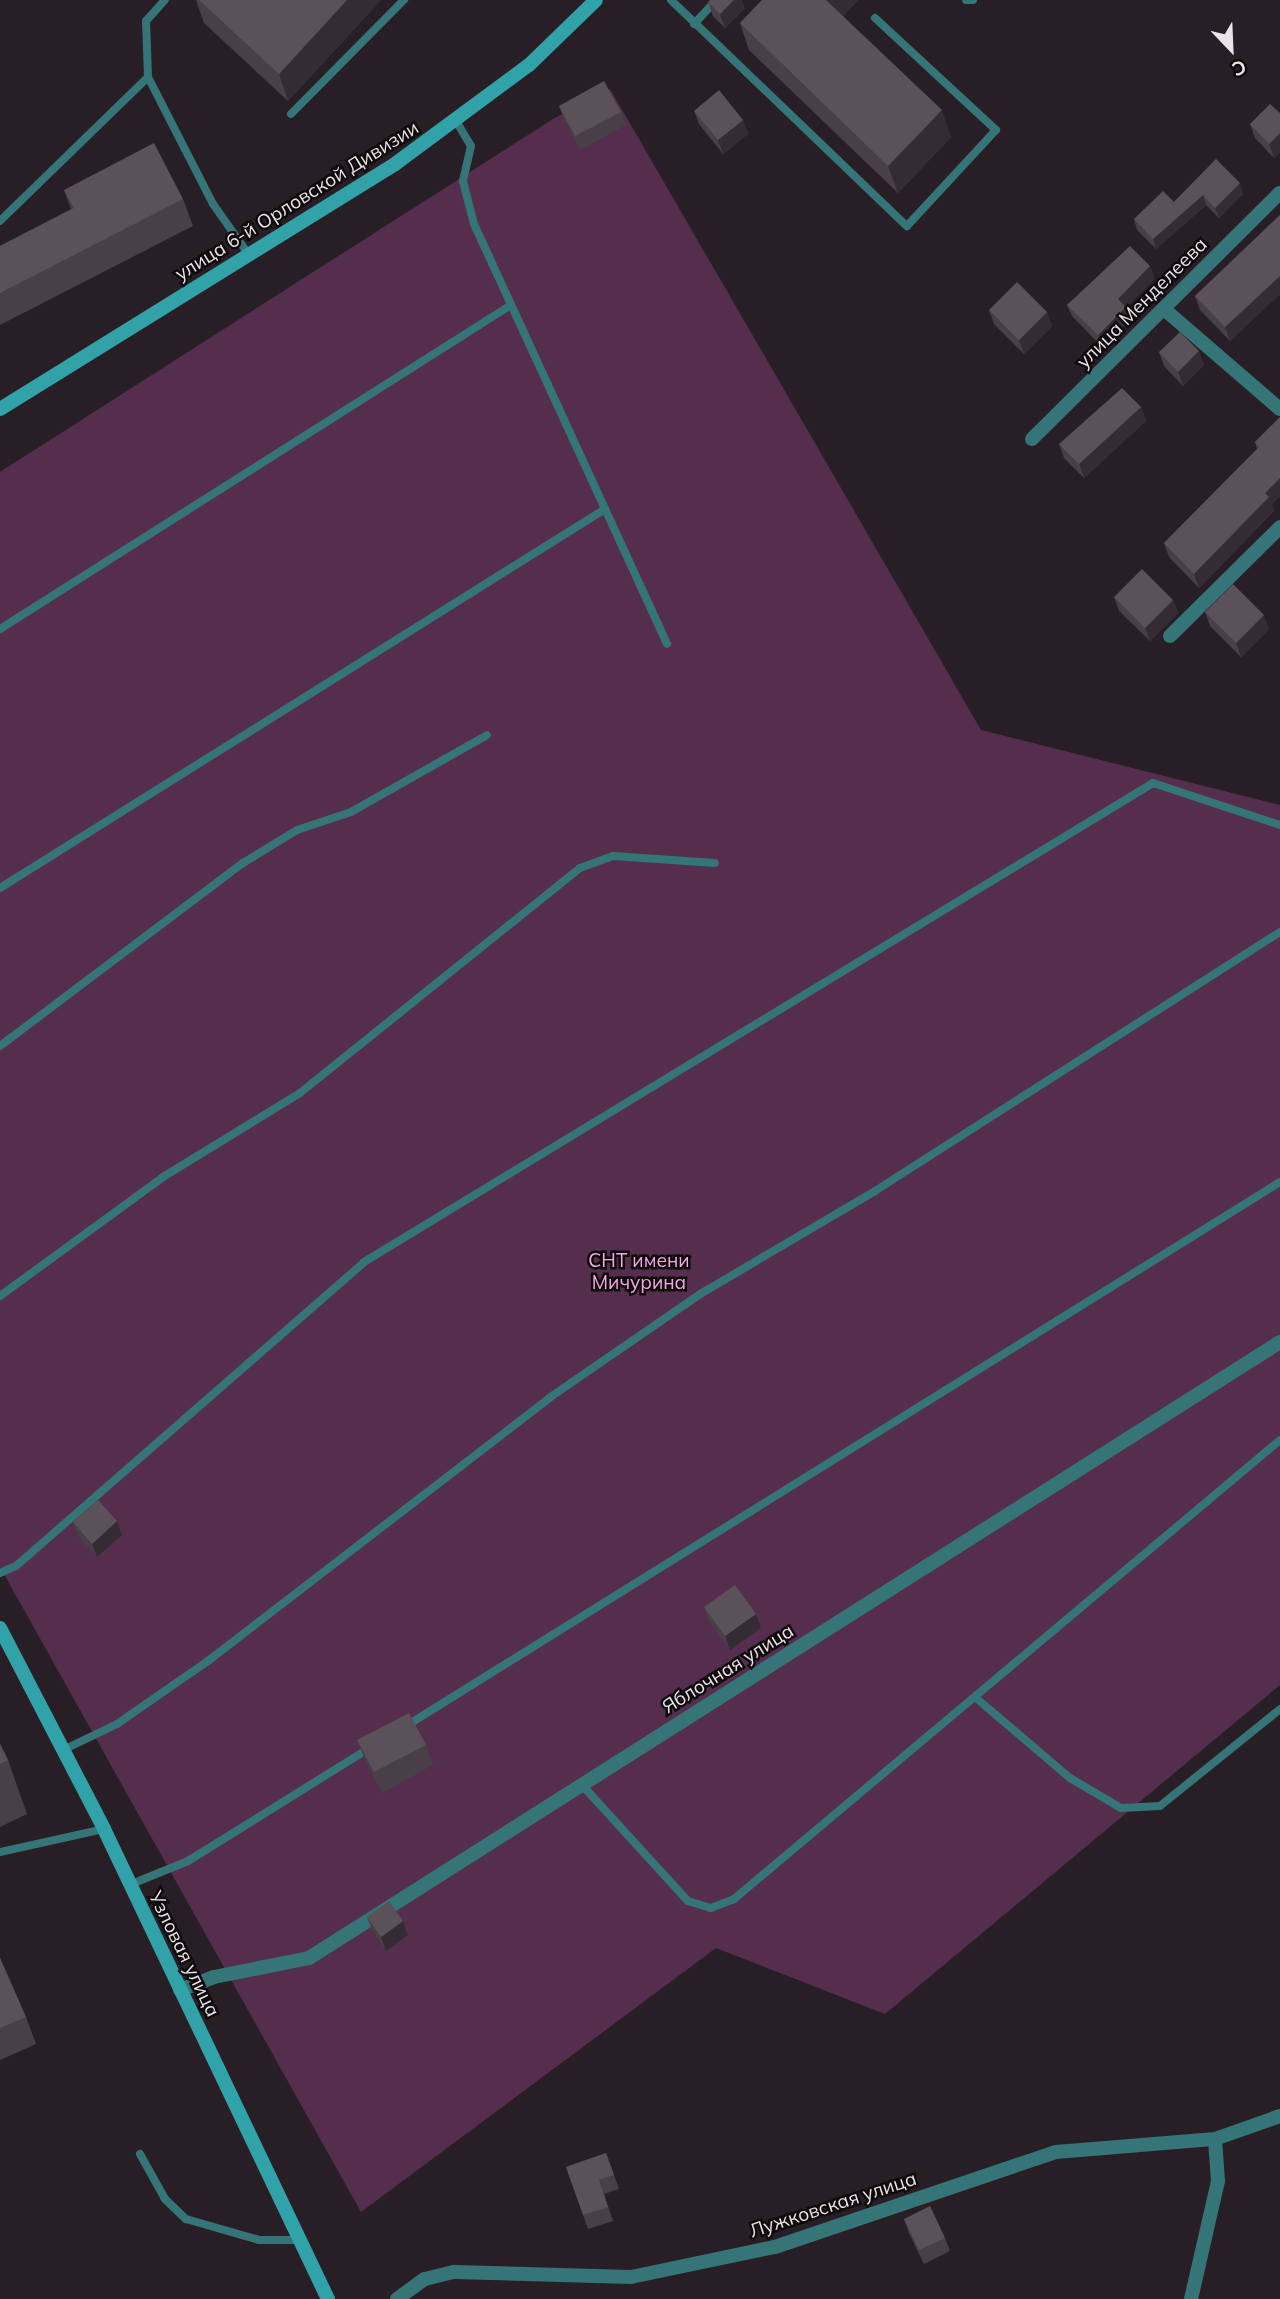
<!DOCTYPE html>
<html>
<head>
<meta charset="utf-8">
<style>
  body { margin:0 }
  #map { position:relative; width:1280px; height:2299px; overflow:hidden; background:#281f26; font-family:Mulish,sans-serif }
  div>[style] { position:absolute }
  .green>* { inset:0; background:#542e4c }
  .lane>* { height:8px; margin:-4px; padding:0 4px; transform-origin:4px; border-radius:4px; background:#357477 }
  .street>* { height:14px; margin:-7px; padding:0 7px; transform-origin:7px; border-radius:7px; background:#357477 }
  .secondary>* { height:14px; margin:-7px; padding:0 7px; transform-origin:7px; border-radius:7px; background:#31a2a8 }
  .wall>* { inset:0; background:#494047 }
  .shaded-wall>* { inset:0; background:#352c33 }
  .building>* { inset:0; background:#5a5258 }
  span { translate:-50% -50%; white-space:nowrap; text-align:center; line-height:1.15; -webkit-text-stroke:5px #0f0b0d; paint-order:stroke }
  .street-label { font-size:19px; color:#eae3e8 }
  .park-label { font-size:19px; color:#f4a9e2 }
  .north { position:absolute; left:1196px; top:14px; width:70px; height:70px; -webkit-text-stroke:5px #0f0b0d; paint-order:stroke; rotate:157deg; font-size:19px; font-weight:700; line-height:28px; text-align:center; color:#eae3e8 }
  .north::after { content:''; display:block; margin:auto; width:24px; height:32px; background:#eae3e8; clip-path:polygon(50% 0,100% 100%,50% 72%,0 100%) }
</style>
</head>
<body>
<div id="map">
  <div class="green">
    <i style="clip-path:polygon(610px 89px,981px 730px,1280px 805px,1280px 1685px,885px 2014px,716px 1948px,361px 2212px,0 1567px,0 472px,553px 119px)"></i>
  </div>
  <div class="lane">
    <i style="left:671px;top:0;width:327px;rotate:43.8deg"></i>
    <i style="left:907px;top:226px;width:131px;rotate:-47.2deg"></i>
    <i style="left:996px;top:130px;width:165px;rotate:-137.2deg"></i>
    <i style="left:966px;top:0;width:7px"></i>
    <i style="left:694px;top:24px;width:33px;rotate:-47deg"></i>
    <i style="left:148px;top:77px;width:56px;rotate:-92deg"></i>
    <i style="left:146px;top:21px;width:28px;rotate:-48deg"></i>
    <i style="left:291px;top:114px;width:161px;rotate:-45.3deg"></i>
    <i style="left:456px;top:121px;width:29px;rotate:59deg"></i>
    <i style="left:471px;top:146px;width:36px;rotate:103deg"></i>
    <i style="left:463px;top:181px;width:44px;rotate:75.7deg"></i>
    <i style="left:474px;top:224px;width:462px;rotate:65.3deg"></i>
    <i style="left:0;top:221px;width:206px;rotate:-44.2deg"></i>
    <i style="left:148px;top:77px;width:143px;rotate:62.9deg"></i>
    <i style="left:213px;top:204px;width:62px;rotate:54.8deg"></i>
    <i style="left:0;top:629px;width:605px;rotate:-32.38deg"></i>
    <i style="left:0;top:888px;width:714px;rotate:-32.06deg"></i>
    <i style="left:0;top:1046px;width:304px;rotate:-37deg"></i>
    <i style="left:243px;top:863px;width:63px;rotate:-31.4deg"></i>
    <i style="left:297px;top:830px;width:57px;rotate:-18.4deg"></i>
    <i style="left:351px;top:812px;width:156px;rotate:-29.5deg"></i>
    <i style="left:0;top:1296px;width:202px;rotate:-36.1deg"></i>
    <i style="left:163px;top:1177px;width:161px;rotate:-31.5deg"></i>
    <i style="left:300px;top:1093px;width:359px;rotate:-38.8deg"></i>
    <i style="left:580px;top:868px;width:35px;rotate:-20deg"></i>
    <i style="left:613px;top:856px;width:102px;rotate:3.9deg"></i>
    <i style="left:0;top:1573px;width:17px;rotate:-24deg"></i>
    <i style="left:16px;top:1566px;width:462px;rotate:-41.1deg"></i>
    <i style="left:364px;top:1262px;width:923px;rotate:-31.26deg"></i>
    <i style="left:1153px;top:783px;width:134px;rotate:18.3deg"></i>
    <i style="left:976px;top:1698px;width:123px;rotate:40.4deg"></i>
    <i style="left:1070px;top:1778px;width:59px;rotate:30.5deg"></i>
    <i style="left:1121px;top:1808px;width:39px;rotate:-3deg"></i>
    <i style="left:1160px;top:1806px;width:154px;rotate:-38.9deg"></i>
    <i style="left:406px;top:1726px;width:1029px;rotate:-31.9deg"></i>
    <i style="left:63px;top:1750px;width:60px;rotate:-25.7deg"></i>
    <i style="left:117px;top:1724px;width:111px;rotate:-34.7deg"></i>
    <i style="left:208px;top:1661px;width:431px;rotate:-37.6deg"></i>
    <i style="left:549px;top:1398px;width:186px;rotate:-34.5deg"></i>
    <i style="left:702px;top:1293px;width:201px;rotate:-30.5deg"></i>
    <i style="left:875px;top:1191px;width:481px;rotate:-32.6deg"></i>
    <i style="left:582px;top:1785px;width:157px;rotate:47.6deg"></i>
    <i style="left:688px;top:1901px;width:24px;rotate:17deg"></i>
    <i style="left:711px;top:1908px;width:25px;rotate:-21deg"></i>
    <i style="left:734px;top:1899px;width:713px;rotate:-40.05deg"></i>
    <i style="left:0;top:1852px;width:107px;rotate:-12.5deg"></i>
    <i style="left:129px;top:1885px;width:64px;rotate:-22.1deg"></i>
    <i style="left:188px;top:1861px;width:216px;rotate:-31.9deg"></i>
    <i style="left:140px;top:2154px;width:51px;rotate:60.9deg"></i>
    <i style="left:165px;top:2199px;width:29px;rotate:44deg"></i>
    <i style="left:186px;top:2219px;width:76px;rotate:16deg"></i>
    <i style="left:259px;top:2240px;width:41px"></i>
  </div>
  <div class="street">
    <i style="left:1164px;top:309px;width:153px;rotate:40.8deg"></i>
    <i style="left:1032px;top:439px;width:349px;rotate:-44.8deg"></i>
    <i style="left:1170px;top:636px;width:155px;rotate:-44.7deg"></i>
    <i style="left:180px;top:1990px;width:36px;rotate:-21deg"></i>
    <i style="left:214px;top:1977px;width:97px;rotate:-11.3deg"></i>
    <i style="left:309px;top:1958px;width:1150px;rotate:-32.39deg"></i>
    <i style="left:397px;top:2299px;width:34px;rotate:-36deg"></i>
    <i style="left:425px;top:2279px;width:30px;rotate:-14deg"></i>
    <i style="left:454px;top:2272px;width:177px;rotate:1.6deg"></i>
    <i style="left:631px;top:2277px;width:147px;rotate:-11.8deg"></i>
    <i style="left:775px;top:2247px;width:297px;rotate:-18.7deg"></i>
    <i style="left:1056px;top:2152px;width:160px;rotate:-4.7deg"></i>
    <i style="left:1215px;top:2139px;width:69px;rotate:-19.5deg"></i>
    <i style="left:1191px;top:2299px;width:121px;rotate:-77.1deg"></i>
    <i style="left:1218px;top:2181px;width:42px;rotate:-94.1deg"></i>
  </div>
  <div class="secondary">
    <i style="left:0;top:409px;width:465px;rotate:-31.8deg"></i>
    <i style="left:395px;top:164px;width:167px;rotate:-36.5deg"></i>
    <i style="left:529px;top:65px;width:93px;rotate:-44.1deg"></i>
    <i style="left:0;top:1628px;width:226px;rotate:62.6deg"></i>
    <i style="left:104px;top:1829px;width:521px;rotate:64.52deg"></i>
  </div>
  <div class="wall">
    <i style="clip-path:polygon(196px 0,381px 0,288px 101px,204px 23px)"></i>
    <i style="clip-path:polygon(762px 0,858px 0,843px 16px,951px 137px,898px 193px,749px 50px,740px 23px)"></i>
    <i style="clip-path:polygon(708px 2px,745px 8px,725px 28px,713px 16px)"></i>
    <i style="clip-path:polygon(559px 106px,621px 112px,626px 125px,580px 150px,564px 119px)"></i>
    <i style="clip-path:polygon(694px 111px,743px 120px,748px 134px,723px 154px,699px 124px)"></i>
    <i style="clip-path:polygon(1280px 113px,1280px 152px,1274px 158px,1255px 138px,1250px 124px)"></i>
    <i style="clip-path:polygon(1216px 159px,1243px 194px,1219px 218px,1206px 205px,1156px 249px,1137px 230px,1134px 219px,1174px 202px)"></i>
    <i style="clip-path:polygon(64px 190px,183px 199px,193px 226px,0 325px,0 246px,71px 209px)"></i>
    <i style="clip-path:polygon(1280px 215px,1280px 294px,1230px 341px,1200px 310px,1195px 296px)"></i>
    <i style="clip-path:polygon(1155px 278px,1126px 307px,1130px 319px,1102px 347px,1072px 316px,1067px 305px)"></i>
    <i style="clip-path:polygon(989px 310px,1047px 312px,1052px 326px,1024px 354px,994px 324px)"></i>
    <i style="clip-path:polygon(1159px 352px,1204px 365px,1183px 386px,1164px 366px)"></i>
    <i style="clip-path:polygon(1141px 407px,1146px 421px,1084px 478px,1064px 458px,1059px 444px)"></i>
    <i style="clip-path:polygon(1280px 417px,1280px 496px,1272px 504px,1274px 511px,1199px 588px,1169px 557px,1164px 543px,1257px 449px,1255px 442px)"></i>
    <i style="clip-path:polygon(1114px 597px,1173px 600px,1178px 613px,1150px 641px,1119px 611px)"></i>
    <i style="clip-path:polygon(1205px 612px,1269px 629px,1241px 657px,1210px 626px)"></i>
    <i style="clip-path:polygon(117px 1521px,122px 1535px,97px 1557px,78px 1536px,73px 1522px)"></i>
    <i style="clip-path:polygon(704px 1607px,756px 1614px,761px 1628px,730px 1650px,709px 1621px)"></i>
    <i style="clip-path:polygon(357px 1740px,426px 1745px,433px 1765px,382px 1793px,365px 1760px)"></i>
    <i style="clip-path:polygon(0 1744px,8px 1760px,27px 1814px,0 1827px)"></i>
    <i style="clip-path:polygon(367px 1917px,403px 1921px,408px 1935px,386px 1951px,372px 1930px)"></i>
    <i style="clip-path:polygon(0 1958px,26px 2017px,36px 2044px,0 2060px)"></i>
    <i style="clip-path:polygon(606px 2153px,619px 2189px,604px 2194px,613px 2221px,588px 2229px,566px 2167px)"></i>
    <i style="clip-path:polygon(904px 2219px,945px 2238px,950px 2251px,924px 2264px,909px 2233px)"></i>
  </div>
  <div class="shaded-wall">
    <i style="clip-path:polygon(347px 0,381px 0,288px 101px,279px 74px)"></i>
    <i style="clip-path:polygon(734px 0,742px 0,745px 8px,725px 28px,720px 14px)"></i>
    <i style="clip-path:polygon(825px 0,858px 0,834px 25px)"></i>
    <i style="clip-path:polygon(942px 110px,951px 137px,898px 193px,888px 166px)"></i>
    <i style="clip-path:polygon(743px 120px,748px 134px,723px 154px,718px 140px)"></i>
    <i style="clip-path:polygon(1280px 133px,1280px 152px,1274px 158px,1269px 144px)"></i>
    <i style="clip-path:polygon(1240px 183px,1243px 194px,1219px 218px,1215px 208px)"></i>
    <i style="clip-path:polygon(1203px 195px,1206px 205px,1156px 249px,1153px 239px)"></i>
    <i style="clip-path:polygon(1150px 266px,1155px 278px,1122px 311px,1118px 299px)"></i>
    <i style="clip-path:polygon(1280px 276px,1280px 294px,1230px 341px,1225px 327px)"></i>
    <i style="clip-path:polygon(1126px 307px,1130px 319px,1102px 347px,1098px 335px)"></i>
    <i style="clip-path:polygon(1047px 312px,1052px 326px,1024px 354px,1019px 340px)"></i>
    <i style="clip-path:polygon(1199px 351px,1204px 365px,1183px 386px,1178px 372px)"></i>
    <i style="clip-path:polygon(1141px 407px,1146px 421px,1084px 478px,1079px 464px)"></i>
    <i style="clip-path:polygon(1280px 478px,1280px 496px,1272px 504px,1274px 511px,1199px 588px,1194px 574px,1265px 493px)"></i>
    <i style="clip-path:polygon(1173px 600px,1178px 613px,1150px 641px,1145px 628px)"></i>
    <i style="clip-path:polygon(1264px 615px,1269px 629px,1241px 657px,1236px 643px)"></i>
    <i style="clip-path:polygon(117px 1521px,122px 1535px,97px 1557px,92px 1544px)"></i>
    <i style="clip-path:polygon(756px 1614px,761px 1628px,730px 1650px,725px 1636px)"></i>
    <i style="clip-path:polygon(403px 1921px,408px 1935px,386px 1951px,381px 1937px)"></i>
  </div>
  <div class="building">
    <i style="clip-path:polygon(199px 0,347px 0,279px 74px)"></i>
    <i style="clip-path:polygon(710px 0,734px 0,720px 14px,708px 2px)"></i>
    <i style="clip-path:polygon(762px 0,826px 0,942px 110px,888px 166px,740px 23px)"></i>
    <i style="clip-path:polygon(604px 81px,621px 112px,575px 136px,559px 106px)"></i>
    <i style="clip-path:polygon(719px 90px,743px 120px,718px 140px,694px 111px)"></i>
    <i style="clip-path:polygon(1270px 104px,1280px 113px,1280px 133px,1269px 144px,1250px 124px)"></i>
    <i style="clip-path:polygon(154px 143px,183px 199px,0 293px,0 246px,74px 208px,64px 190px)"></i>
    <i style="clip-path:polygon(1216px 159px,1240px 183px,1215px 208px,1203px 195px,1153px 239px,1134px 219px,1163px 191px,1174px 202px)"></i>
    <i style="clip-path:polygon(1280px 215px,1280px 276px,1225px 327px,1195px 296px)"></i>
    <i style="clip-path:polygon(1130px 246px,1150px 266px,1118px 299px,1126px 307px,1098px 335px,1067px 305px)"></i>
    <i style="clip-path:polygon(1017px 282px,1047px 312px,1019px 340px,989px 310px)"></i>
    <i style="clip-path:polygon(1180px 332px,1199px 351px,1178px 372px,1159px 352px)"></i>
    <i style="clip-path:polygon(1122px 388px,1141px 407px,1079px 464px,1059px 444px)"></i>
    <i style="clip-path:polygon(1280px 417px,1280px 478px,1265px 493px,1269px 497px,1194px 574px,1164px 543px,1259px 447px,1255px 442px)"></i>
    <i style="clip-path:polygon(1142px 569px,1173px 600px,1145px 628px,1114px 597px)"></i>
    <i style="clip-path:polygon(1233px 584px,1264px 615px,1236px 643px,1205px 612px)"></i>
    <i style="clip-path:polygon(98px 1500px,117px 1521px,92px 1544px,73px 1522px)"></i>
    <i style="clip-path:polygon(735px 1585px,756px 1614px,725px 1636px,704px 1607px)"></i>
    <i style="clip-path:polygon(409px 1713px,426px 1745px,374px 1772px,357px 1740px)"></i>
    <i style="clip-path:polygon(0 1744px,8px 1760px,0 1764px)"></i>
    <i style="clip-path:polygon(389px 1901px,403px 1921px,381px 1937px,367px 1917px)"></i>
    <i style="clip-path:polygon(0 1958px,26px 2017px,0 2028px)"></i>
    <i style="clip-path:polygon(606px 2153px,614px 2175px,599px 2180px,608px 2207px,583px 2215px,566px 2167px)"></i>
    <i style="clip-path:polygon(930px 2206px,945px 2238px,919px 2250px,904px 2219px)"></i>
  </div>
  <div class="street-label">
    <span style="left:297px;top:201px;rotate:-32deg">улица 6-й Орловской Дивизии</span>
    <span style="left:1142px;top:303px;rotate:-45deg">улица Менделеева</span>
    <span style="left:728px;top:1669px;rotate:-32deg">Яблочная улица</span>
    <span style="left:184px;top:1954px;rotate:64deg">Узловая улица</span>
    <span style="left:833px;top:2205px;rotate:-18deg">Лужковская улица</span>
  </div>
  <div class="park-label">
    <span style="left:639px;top:1272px">СНТ имени<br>Мичурина</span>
  </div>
  <div class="north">С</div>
</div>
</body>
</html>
